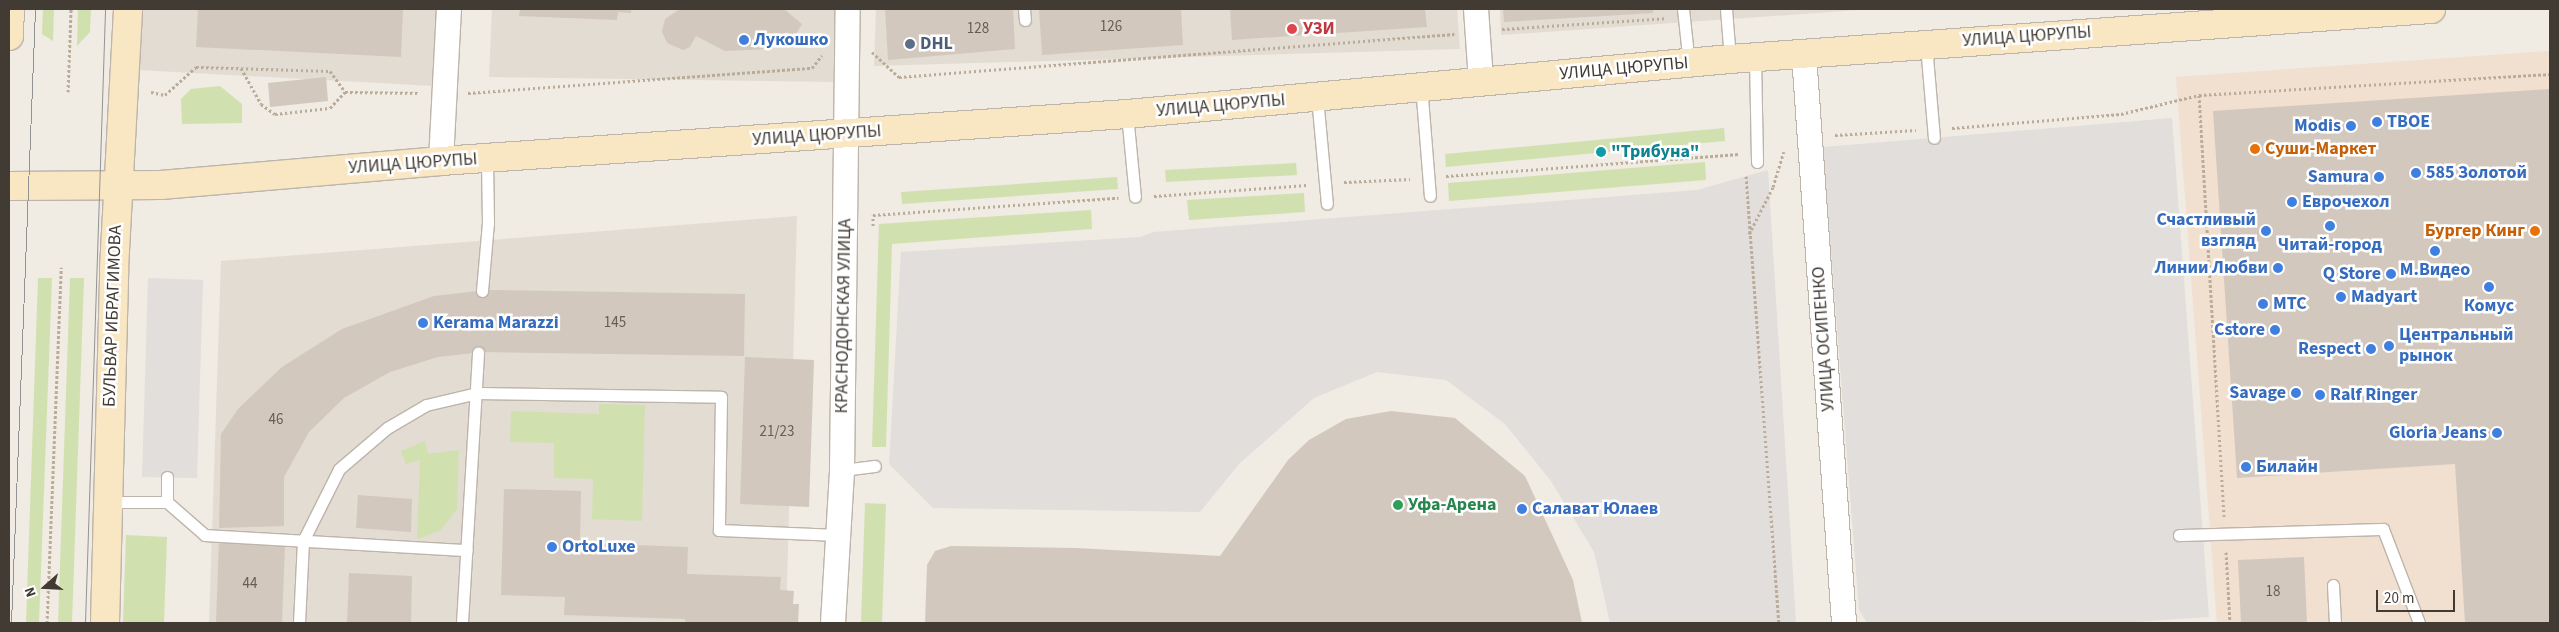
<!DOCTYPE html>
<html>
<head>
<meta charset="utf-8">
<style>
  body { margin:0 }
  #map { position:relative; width:2559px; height:632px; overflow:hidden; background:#f0ebe3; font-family:"Source Sans 3",sans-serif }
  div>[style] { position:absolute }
  .residential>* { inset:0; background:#e3dcd2 }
  .commercial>* { inset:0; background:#f1dfd0 }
  .green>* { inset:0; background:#d0e1af }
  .parking>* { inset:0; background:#e1dedc }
  .building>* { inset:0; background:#d3c8bd }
  .path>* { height:3px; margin-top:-1.5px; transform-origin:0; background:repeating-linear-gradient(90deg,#bbac9a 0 2.5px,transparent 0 5px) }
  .roads { filter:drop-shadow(1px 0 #bdb4aa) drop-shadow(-1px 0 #bdb4aa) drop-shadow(0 1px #bdb4aa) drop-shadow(0 -1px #bdb4aa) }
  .service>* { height:11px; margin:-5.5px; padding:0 5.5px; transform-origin:5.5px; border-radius:5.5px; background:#fff }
  .minor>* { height:24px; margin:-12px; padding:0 12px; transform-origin:12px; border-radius:12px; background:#fff }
  .secondary>* { height:28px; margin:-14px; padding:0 14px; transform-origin:14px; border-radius:14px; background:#f9e7c4 }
  .tram>* { height:1px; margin:-0.5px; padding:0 0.5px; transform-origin:0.5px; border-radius:0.5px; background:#939393 }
  .dots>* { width:14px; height:14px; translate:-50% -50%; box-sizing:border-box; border:2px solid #fff; border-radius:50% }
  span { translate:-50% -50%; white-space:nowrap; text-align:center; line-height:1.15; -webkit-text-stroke:5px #fff; paint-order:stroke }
  .number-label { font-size:15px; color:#665e56 }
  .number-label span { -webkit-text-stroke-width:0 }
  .health-label { font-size:18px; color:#be3a42; font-weight:700 }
  .left { translate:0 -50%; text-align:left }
  .street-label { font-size:18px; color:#413b34 }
  .shop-label { font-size:18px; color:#366cbe; font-weight:700 }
  .right { translate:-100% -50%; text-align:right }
  .service-label { font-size:18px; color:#4e5e75; font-weight:700 }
  .food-label { font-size:18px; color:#c56008; font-weight:700 }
  .culture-label { font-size:18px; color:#0d838f; font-weight:700 }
  .leisure-label { font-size:18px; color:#27864d; font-weight:700 }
  .frame { position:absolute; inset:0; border:10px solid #413b34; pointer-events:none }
  .north { position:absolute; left:20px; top:562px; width:50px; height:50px; -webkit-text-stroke:4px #fff; paint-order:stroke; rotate:251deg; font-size:14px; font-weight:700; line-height:20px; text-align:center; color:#413b34 }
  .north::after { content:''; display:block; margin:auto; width:18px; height:22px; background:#413b34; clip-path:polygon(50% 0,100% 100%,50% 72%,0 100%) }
  .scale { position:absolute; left:2376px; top:590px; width:79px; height:22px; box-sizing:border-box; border:2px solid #413b34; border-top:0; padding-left:6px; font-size:15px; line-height:18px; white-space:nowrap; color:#413b34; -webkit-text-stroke:4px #fff; paint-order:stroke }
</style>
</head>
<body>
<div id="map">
  <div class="residential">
    <i style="clip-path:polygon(140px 9px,438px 9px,434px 86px,138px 70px)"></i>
    <i style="clip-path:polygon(492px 9px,835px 9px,834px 82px,489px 77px)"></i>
    <i style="clip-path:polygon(876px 9px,1457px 9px,1460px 49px,874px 66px)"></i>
    <i style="clip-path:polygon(1500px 9px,1873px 9px,1501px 35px)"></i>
    <i style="clip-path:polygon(797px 216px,786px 623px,209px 623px,221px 261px)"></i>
  </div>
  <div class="commercial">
    <i style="clip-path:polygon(2550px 51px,2550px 623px,2217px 623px,2176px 77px)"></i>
  </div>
  <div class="green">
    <i style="clip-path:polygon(43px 9px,54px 9px,53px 41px,42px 34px)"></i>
    <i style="clip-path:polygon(78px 9px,91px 9px,90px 32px,77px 46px)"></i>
    <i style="clip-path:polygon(220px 86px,242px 104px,242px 123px,182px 124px,181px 99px,191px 89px)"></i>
    <i style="clip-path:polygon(1724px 128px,1725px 141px,1446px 167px,1445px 154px)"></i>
    <i style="clip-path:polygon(1705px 162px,1706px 180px,1449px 201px,1448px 183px)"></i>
    <i style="clip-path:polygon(1296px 163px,1297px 175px,1166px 182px,1165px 170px)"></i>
    <i style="clip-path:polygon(1117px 177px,1118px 189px,902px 204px,901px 192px)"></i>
    <i style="clip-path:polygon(1304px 193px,1305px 212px,1189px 220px,1187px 200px)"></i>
    <i style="clip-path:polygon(1091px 210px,1092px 229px,892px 244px,886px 447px,872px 447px,879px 224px)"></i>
    <i style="clip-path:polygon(38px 278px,52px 278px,39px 623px,26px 623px)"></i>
    <i style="clip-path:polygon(70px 278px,84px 278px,72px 623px,58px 623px)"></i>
    <i style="clip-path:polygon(599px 404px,645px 405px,642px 521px,592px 519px,593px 479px,554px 478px,554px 443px,510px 442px,511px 411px,599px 414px)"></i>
    <i style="clip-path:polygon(425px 441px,428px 454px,459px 450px,457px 509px,440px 531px,417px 539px,420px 460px,406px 464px,401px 451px)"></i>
    <i style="clip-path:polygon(865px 503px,886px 504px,882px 623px,861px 623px)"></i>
    <i style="clip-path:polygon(126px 535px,167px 537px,164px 623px,123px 623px)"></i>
  </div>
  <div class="parking">
    <i style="clip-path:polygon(2172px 118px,2209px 617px,2120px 623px,1867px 623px,1859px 610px,1823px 147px)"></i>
    <i style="clip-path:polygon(1768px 170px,1796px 623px,1610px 623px,1594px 552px,1551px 481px,1505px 424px,1446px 380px,1377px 372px,1314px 398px,1239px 464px,1200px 512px,933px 508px,889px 464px,901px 252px,1140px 237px,1154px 232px,1697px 190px)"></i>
    <i style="clip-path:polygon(148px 278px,203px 280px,197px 478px,142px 477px)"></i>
  </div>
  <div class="building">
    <i style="clip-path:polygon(198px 9px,403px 9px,401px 57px,196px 47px)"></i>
    <i style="clip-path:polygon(520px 9px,631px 9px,631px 13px,618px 12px,617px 20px,519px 16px)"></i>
    <i style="clip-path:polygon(680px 9px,784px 9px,802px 24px,793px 39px,770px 49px,725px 51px,696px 36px,690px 47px,683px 50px,667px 43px,662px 32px,665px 19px)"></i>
    <i style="clip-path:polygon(885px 9px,1013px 9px,1015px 49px,888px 60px)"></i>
    <i style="clip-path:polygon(1039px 9px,1181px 9px,1183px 45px,1042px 55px)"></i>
    <i style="clip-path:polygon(1230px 9px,1425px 9px,1427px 27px,1232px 40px)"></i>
    <i style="clip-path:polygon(1503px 9px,1653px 9px,1653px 13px,1504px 22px)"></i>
    <i style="clip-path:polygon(326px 77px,328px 101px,270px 107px,268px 83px)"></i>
    <i style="clip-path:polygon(2550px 89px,2550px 623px,2465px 623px,2455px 464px,2237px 478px,2213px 111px)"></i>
    <i style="clip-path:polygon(486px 290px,745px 294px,744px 356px,483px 352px,438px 357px,390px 372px,344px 398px,309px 432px,284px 477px,284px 526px,219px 528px,221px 434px,238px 409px,282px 367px,342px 329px,434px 296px)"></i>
    <i style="clip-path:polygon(745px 357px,814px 360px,809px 507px,740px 504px)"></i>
    <i style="clip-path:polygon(1391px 411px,1455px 418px,1525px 476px,1573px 580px,1582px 623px,925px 623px,927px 565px,935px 551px,951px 546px,1077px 548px,1220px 556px,1288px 460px,1309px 440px,1346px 419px)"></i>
    <i style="clip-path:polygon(504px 489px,581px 491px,580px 543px,688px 547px,687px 574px,781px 577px,780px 590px,794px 591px,793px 604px,799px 604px,798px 623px,685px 623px,685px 619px,564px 615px,565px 597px,501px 595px)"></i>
    <i style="clip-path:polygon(358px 495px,412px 499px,411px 532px,356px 528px)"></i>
    <i style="clip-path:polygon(219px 542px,285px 545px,282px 623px,216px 623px)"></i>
    <i style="clip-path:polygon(2304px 557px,2307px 623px,2241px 623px,2238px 560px)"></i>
    <i style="clip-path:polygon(349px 573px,412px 576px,411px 623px,347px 623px)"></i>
  </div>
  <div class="path">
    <i style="left:1502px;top:29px;width:164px;rotate:-3.8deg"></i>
    <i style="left:872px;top:52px;width:37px;rotate:43deg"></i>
    <i style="left:899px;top:77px;width:557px;rotate:-4.43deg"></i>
    <i style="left:241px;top:68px;width:41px;rotate:60.9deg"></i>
    <i style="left:261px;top:104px;width:17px;rotate:36deg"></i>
    <i style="left:275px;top:114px;width:55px;rotate:-6.2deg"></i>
    <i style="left:330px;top:108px;width:22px;rotate:-47deg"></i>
    <i style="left:68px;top:92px;width:83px;rotate:-87.9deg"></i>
    <i style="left:151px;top:92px;width:14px;rotate:12deg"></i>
    <i style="left:165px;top:95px;width:42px;rotate:-42.1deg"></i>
    <i style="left:196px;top:67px;width:134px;rotate:1.7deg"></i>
    <i style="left:330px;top:71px;width:26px;rotate:54deg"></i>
    <i style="left:345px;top:92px;width:75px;rotate:0.8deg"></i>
    <i style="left:468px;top:93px;width:345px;rotate:-4.2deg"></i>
    <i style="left:812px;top:68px;width:16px;rotate:-52deg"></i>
    <i style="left:2199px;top:95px;width:422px;rotate:86.6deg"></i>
    <i style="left:1952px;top:128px;width:170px;rotate:-4.7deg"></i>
    <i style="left:2121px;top:114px;width:80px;rotate:-13.7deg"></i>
    <i style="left:2199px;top:95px;width:352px;rotate:-3.4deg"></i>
    <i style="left:1835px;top:135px;width:81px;rotate:-3.5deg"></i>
    <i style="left:1446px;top:176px;width:294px;rotate:-4.3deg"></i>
    <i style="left:1746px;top:176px;width:448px;rotate:85.8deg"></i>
    <i style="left:1344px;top:182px;width:66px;rotate:-2.6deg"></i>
    <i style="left:1154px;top:196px;width:153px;rotate:-4.1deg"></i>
    <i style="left:873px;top:226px;width:11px;rotate:-90deg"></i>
    <i style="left:873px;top:215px;width:246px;rotate:-4deg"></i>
    <i style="left:1749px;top:234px;width:53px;rotate:-62.9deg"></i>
    <i style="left:1773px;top:187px;width:37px;rotate:-73deg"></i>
    <i style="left:2226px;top:552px;width:71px;rotate:86.8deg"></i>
    <i style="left:47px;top:623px;width:356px;rotate:-87.7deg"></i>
  </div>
  <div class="roads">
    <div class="service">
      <i style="left:1024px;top:9px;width:11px;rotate:85deg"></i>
      <i style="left:1683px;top:9px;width:55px;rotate:83.8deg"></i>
      <i style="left:1726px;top:9px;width:50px;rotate:85.4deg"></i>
      <i style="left:1926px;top:45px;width:93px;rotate:85.1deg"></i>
      <i style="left:1755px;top:57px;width:105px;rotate:88.9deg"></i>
      <i style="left:1421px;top:85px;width:111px;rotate:85.4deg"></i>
      <i style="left:1317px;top:97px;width:107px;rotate:84.7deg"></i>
      <i style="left:1127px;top:114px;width:83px;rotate:84.5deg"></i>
      <i style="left:482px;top:291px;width:68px;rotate:-85deg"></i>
      <i style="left:488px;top:223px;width:65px;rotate:-90.9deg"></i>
      <i style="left:842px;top:470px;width:33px;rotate:-7deg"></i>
      <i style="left:108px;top:502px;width:59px"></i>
      <i style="left:167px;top:502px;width:50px;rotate:41deg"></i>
      <i style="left:205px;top:535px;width:262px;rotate:3.3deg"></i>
      <i style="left:167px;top:502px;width:25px;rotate:-90deg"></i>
      <i style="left:2179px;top:535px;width:204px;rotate:-1.7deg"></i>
      <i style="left:2383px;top:529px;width:101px;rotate:69deg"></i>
      <i style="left:2333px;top:585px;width:38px;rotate:87deg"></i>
      <i style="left:299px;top:623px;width:82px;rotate:-87.2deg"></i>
      <i style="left:303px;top:541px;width:80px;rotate:-63.4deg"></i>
      <i style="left:339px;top:469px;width:63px;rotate:-40.5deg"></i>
      <i style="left:387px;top:428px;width:45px;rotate:-30.5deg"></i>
      <i style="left:426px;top:405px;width:52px;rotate:-13.2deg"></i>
      <i style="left:477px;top:393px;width:244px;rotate:0.9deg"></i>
      <i style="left:721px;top:397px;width:133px;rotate:90.9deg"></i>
      <i style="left:719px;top:530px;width:119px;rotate:2.4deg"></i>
      <i style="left:462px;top:623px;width:271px;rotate:-86.6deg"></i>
    </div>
    <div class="minor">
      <i style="left:1476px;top:9px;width:72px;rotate:86deg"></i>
      <i style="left:1804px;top:55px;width:569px;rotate:85.97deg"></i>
      <i style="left:441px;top:161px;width:152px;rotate:-87deg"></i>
      <i style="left:833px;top:623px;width:153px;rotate:-86.6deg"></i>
      <i style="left:842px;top:470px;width:461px;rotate:-89.3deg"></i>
    </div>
    <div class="secondary">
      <i style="left:9px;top:36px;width:27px;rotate:-88deg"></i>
      <i style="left:9px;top:186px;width:152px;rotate:-0.4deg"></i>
      <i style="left:161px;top:185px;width:281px;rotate:-4.9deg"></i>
      <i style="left:441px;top:161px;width:688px;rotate:-3.92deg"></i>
      <i style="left:1127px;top:114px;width:606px;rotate:-5.21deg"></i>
      <i style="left:1730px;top:59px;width:703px;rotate:-4.08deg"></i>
      <i style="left:105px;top:623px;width:354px;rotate:-88.5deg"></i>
      <i style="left:114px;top:269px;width:260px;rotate:-86.9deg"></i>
    </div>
  </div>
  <div class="tram">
    <i style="left:11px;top:623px;width:614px;rotate:-87.76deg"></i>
    <i style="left:85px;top:623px;width:614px;rotate:-88.13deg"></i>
  </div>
  <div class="dots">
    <i style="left:1292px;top:29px;background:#e0444e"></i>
    <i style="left:744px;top:40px;background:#3f7fe0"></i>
    <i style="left:910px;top:44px;background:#5c6f8a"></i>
    <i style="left:2377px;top:122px;background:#3f7fe0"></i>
    <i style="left:2351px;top:126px;background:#3f7fe0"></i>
    <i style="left:2255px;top:149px;background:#e8710a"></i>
    <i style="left:1601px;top:152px;background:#0f9aa8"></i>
    <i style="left:2416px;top:173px;background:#3f7fe0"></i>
    <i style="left:2379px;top:177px;background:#3f7fe0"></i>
    <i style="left:2292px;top:202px;background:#3f7fe0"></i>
    <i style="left:2330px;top:226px;background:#3f7fe0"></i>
    <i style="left:2266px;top:231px;background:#3f7fe0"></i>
    <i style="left:2535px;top:231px;background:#e8710a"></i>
    <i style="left:2435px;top:251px;background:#3f7fe0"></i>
    <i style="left:2278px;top:268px;background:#3f7fe0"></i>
    <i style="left:2391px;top:274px;background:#3f7fe0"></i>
    <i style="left:2489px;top:287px;background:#3f7fe0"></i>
    <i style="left:2341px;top:297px;background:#3f7fe0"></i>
    <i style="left:2263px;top:304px;background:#3f7fe0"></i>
    <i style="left:423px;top:323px;background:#3f7fe0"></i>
    <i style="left:2275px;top:330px;background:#3f7fe0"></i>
    <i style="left:2389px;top:346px;background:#3f7fe0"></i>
    <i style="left:2371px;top:349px;background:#3f7fe0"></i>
    <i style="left:2296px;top:393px;background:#3f7fe0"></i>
    <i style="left:2320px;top:395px;background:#3f7fe0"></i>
    <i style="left:2497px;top:433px;background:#3f7fe0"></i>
    <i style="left:2246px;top:467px;background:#3f7fe0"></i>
    <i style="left:1398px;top:505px;background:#2e9e5b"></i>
    <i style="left:1522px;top:509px;background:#3f7fe0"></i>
    <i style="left:552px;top:547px;background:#3f7fe0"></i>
  </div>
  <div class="number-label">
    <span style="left:1111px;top:27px">126</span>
    <span style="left:978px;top:29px">128</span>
    <span style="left:615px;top:323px">145</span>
    <span style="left:276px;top:420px">46</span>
    <span style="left:777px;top:432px">21/23</span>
    <span style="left:250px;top:584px">44</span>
    <span style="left:2273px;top:592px">18</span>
  </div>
  <div class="health-label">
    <span class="left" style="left:1303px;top:29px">УЗИ</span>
  </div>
  <div class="street-label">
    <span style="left:2027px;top:37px;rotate:-4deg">УЛИЦА ЦЮРУПЫ</span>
    <span style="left:1624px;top:69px;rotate:-5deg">УЛИЦА ЦЮРУПЫ</span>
    <span style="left:1221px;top:106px;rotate:-5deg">УЛИЦА ЦЮРУПЫ</span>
    <span style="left:817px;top:136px;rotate:-4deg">УЛИЦА ЦЮРУПЫ</span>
    <span style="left:413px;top:164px;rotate:-4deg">УЛИЦА ЦЮРУПЫ</span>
    <span style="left:113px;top:316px;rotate:-88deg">БУЛЬВАР ИБРАГИМОВА</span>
    <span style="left:844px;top:316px;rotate:-89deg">КРАСНОДОНСКАЯ УЛИЦА</span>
    <span style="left:1824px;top:339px;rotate:-94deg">УЛИЦА ОСИПЕНКО</span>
  </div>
  <div class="shop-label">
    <span class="left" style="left:754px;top:40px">Лукошко</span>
    <span class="left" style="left:2387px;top:122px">ТВОЕ</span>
    <span class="right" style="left:2341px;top:126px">Modis</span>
    <span class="left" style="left:2426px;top:173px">585 Золотой</span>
    <span class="right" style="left:2369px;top:177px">Samura</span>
    <span class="left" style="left:2302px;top:202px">Еврочехол</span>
    <span class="right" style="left:2256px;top:231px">Счастливый<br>взгляд</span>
    <span style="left:2330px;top:245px">Читай-город</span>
    <span class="right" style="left:2268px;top:268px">Линии Любви</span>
    <span style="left:2435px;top:270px">М.Видео</span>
    <span class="right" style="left:2381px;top:274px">Q Store</span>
    <span class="left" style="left:2351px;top:297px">Madyart</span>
    <span class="left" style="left:2273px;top:304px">МТС</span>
    <span style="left:2489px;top:306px">Комус</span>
    <span class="left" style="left:433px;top:323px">Kerama Marazzi</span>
    <span class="right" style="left:2265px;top:330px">Cstore</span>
    <span class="left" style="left:2399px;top:346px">Центральный<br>рынок</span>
    <span class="right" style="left:2361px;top:349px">Respect</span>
    <span class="right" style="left:2286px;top:393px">Savage</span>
    <span class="left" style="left:2330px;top:395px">Ralf Ringer</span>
    <span class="right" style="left:2487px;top:433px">Gloria Jeans</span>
    <span class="left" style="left:2256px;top:467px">Билайн</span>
    <span class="left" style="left:1532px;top:509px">Салават Юлаев</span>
    <span class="left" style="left:562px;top:547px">OrtoLuxe</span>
  </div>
  <div class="service-label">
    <span class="left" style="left:920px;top:44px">DHL</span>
  </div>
  <div class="food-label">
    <span class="left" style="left:2265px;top:149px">Суши-Маркет</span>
    <span class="right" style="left:2525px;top:231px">Бургер Кинг</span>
  </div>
  <div class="culture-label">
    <span class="left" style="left:1611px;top:152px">"Трибуна"</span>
  </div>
  <div class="leisure-label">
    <span class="left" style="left:1408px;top:505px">Уфа-Арена</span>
  </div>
  <div class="frame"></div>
  <div class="north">N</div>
  <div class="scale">20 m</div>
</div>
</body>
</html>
